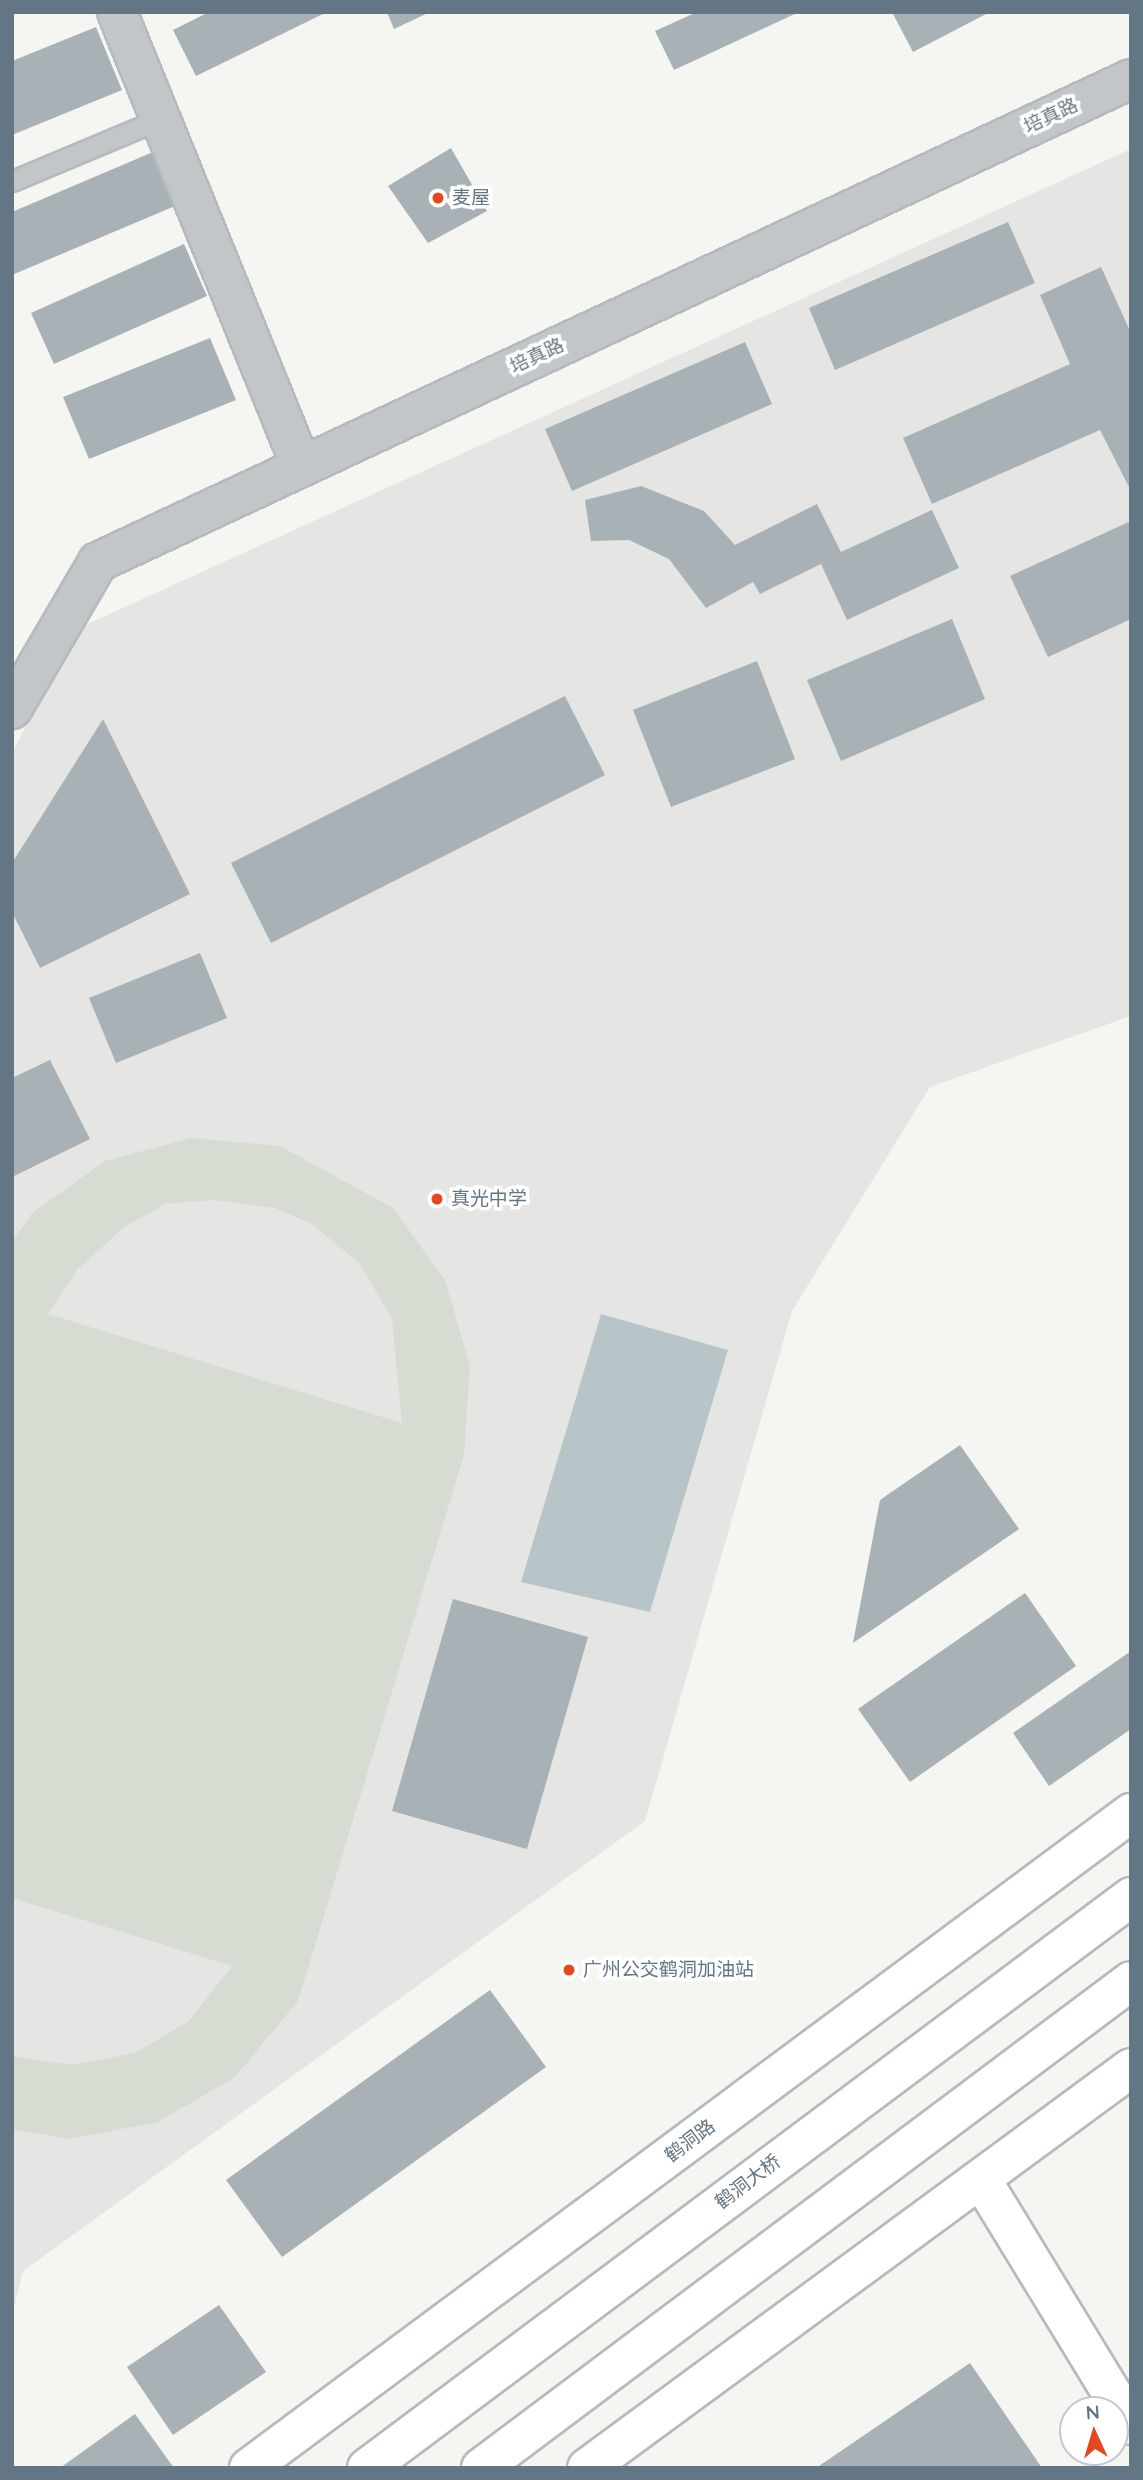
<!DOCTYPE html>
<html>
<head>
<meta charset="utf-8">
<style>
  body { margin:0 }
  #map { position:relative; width:1143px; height:2480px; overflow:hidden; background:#f5f5f1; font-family:Quicksand,"Noto Sans SC",sans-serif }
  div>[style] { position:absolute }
  .built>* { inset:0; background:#e5e6e4 }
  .green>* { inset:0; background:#d6dcd2 }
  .water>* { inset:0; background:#b7c5c8 }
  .building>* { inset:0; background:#a8b1b6 }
  .roads { filter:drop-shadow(2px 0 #b4babe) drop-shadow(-2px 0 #b4babe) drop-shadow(0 2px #b4babe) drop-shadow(0 -2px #b4babe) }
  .lane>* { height:19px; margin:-9.5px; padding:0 9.5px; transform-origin:9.5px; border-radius:9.5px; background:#c2c6c9 }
  .street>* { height:38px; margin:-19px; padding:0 19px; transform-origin:19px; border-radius:19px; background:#c2c6c9 }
  .secondary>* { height:38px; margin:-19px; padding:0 19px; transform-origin:19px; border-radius:19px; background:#fff }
  .primary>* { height:38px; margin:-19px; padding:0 19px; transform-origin:19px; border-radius:19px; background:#fff }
  .dots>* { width:19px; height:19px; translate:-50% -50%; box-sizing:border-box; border:4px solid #fff; border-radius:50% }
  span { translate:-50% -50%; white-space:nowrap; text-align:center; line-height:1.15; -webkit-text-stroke:7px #fff; paint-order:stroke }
  .street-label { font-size:19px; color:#637683 }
  .poi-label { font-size:19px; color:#637683 }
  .left { translate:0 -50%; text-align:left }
  .frame { position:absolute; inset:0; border:14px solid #637683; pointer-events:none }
  .north { position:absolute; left:1059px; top:2396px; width:70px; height:70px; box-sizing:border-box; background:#fff; border:2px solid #c1c8cd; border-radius:50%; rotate:356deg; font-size:19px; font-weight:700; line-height:28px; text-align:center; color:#637683 }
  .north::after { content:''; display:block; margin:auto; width:24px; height:32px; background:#e64620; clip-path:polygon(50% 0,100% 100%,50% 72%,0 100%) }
</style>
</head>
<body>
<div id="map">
  <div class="built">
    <i style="clip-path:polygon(1131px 149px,1131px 1016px,930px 1087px,792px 1311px,645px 1821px,23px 2271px,12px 2316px,12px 752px,81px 627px)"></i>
  </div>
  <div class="green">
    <i style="clip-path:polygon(evenodd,191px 1138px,280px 1146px,393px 1208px,445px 1280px,470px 1366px,464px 1455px,298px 2001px,235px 2077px,158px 2122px,70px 2139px,12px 2129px,12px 2056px,73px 2065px,135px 2053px,189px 2021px,232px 1966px,12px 1898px,12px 1242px,32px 1213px,105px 1161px,191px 1138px,213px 1200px,275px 1208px,312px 1224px,360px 1264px,392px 1319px,402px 1423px,48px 1314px,77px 1270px,123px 1228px,165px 1204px,213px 1200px)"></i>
  </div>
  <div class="water">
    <i style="clip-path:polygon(601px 1314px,728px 1350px,650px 1612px,521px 1582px)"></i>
  </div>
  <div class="building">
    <i style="clip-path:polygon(209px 12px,327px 12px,196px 76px,173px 30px)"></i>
    <i style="clip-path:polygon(387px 12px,430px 12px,394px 29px)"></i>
    <i style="clip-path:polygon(697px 12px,799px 12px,674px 70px,655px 31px)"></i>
    <i style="clip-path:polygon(892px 12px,990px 12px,913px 52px)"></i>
    <i style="clip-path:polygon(96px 27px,122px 90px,12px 135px,12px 61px)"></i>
    <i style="clip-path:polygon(451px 148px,487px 211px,428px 243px,388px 186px)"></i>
    <i style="clip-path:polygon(153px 152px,175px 206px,12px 275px,12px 212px)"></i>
    <i style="clip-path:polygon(1008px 222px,1035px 283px,835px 370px,809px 308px)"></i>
    <i style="clip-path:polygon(184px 244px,207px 296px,54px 364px,31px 313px)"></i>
    <i style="clip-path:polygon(1101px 267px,1131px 333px,1131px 491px,1100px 430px,932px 504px,903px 438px,1070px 364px,1040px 295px)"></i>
    <i style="clip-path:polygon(210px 338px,236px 400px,89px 459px,63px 397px)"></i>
    <i style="clip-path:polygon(745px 342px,772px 404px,572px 491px,545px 429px)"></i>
    <i style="clip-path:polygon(641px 486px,704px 511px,735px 545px,817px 504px,841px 552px,932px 510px,959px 568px,847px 620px,821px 564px,760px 594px,753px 582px,706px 608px,669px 559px,629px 540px,591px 541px,585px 500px)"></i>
    <i style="clip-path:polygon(1131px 521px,1131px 619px,1048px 657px,1010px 576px)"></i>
    <i style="clip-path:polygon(952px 619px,985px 699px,841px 761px,807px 680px)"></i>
    <i style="clip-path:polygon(757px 661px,795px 759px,671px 807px,633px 710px)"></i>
    <i style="clip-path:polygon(565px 696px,605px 775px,271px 943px,231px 863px)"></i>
    <i style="clip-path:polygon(103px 719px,190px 894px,40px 968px,12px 912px,12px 863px)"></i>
    <i style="clip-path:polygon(200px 953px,227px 1018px,116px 1063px,89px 998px)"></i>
    <i style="clip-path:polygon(50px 1060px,90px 1139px,12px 1177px,12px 1078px)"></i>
    <i style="clip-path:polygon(960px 1445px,1019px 1529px,853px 1643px,880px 1500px)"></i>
    <i style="clip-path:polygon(1025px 1593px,1076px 1666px,910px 1782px,858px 1709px)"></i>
    <i style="clip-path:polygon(453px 1599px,588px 1637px,527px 1849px,392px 1811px)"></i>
    <i style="clip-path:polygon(1131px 1651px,1131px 1729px,1049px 1786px,1013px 1733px)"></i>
    <i style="clip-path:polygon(490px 1990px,546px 2067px,282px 2257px,226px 2180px)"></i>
    <i style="clip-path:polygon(219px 2305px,266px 2372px,173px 2435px,127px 2367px)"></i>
    <i style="clip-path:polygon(970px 2363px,1042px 2468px,816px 2468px)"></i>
    <i style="clip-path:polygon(135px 2414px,174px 2468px,60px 2468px)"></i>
  </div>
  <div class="roads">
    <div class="lane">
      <i style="left:12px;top:181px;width:160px;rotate:-22.7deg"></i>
    </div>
    <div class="street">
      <i style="left:117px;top:12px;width:490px;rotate:67.9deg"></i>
      <i style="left:12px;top:709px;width:170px;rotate:-59.7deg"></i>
      <i style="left:98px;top:562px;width:1140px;rotate:-25.06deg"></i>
    </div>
    <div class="secondary">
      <i style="left:981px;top:2179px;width:288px;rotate:58.6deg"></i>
      <i style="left:249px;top:2468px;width:1099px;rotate:-36.6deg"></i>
      <i style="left:587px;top:2468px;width:675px;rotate:-36.33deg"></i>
    </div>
    <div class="primary">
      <i style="left:367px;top:2468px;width:954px;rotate:-36.77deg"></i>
      <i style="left:481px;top:2468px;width:812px;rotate:-36.84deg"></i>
    </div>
  </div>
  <div class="dots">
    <i style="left:438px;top:198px;background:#e64620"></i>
    <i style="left:437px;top:1199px;background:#e64620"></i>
    <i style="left:569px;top:1970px;background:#e64620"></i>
  </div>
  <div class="street-label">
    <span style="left:1051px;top:116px;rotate:-25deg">培真路</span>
    <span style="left:537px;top:356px;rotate:-25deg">培真路</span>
    <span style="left:690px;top:2141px;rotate:-37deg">鹤洞路</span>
    <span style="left:748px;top:2182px;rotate:-37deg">鹤洞大桥</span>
  </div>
  <div class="poi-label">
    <span class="left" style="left:452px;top:198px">麦屋</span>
    <span class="left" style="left:451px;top:1199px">真光中学</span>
    <span class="left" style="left:583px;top:1970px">广州公交鹤洞加油站</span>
  </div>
  <div class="frame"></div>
  <div class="north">N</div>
</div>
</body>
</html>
